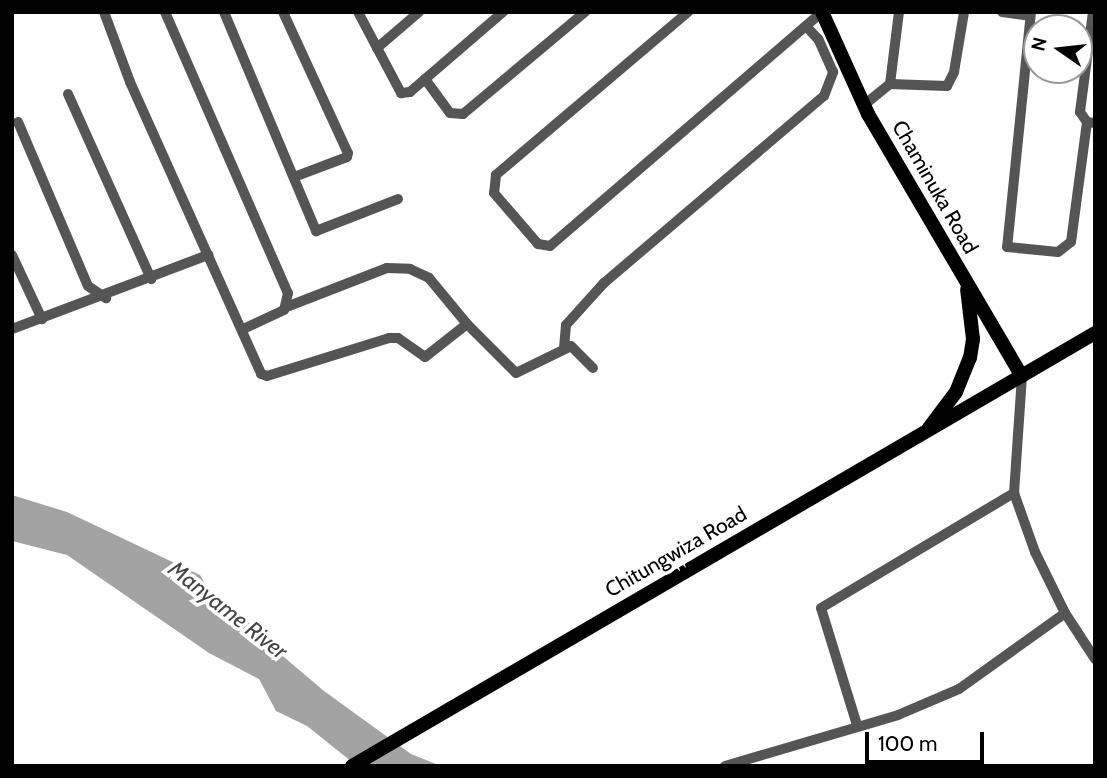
<!DOCTYPE html>
<html>
<head>
<meta charset="utf-8">
<style>
  body { margin:0 }
  #map { position:relative; width:1107px; height:778px; overflow:hidden; background:#fff; font-family:Cabin,sans-serif }
  div>[style] { position:absolute }
  .water>* { inset:0; background:#a3a3a3 }
  .minor>* { height:10px; margin:-5px; padding:0 5px; transform-origin:5px; border-radius:5px; background:#555 }
  .major>* { height:14px; margin:-7px; padding:0 7px; transform-origin:7px; border-radius:7px; background:#000 }
  span { translate:-50% -50%; white-space:nowrap; text-align:center; line-height:1.15; -webkit-text-stroke:7px #fff; paint-order:stroke }
  .street-label { font-size:21px; color:#000 }
  .water-label { font-size:23px; color:#444; font-style:italic }
  .frame { position:absolute; inset:0; border:14px solid #000; pointer-events:none }
  .north { position:absolute; left:1023px; top:14px; width:70px; height:70px; box-sizing:border-box; background:#fff; border:2px solid #999; border-radius:50%; rotate:284deg; font-size:19px; font-weight:700; line-height:28px; text-align:center; color:#000 }
  .north::after { content:''; display:block; margin:auto; width:24px; height:32px; background:#000; clip-path:polygon(50% 0,100% 100%,50% 72%,0 100%) }
  .scale { position:absolute; left:865px; top:732px; width:119px; height:32px; box-sizing:border-box; border:4px solid #000; border-top:0; padding-left:9px; font-size:21px; line-height:24px; white-space:nowrap; color:#000; -webkit-text-stroke:5px #fff; paint-order:stroke }
</style>
</head>
<body>
<div id="map">
  <div class="water">
    <i style="clip-path:polygon(12px 495px,67px 512px,200px 575px,215px 601px,257px 627px,278px 652px,324px 691px,411px 754px,441px 766px,357px 766px,307px 726px,276px 711px,259px 679px,209px 653px,67px 555px,12px 541px)"></i>
  </div>
  <div class="minor">
    <i style="left:104px;top:12px;width:75px;rotate:69.6deg"></i>
    <i style="left:130px;top:82px;width:320px;rotate:65.8deg"></i>
    <i style="left:261px;top:374px;width:6px;rotate:18deg"></i>
    <i style="left:267px;top:376px;width:128px;rotate:-17.3deg"></i>
    <i style="left:389px;top:338px;width:9px"></i>
    <i style="left:398px;top:338px;width:33px;rotate:35deg"></i>
    <i style="left:425px;top:357px;width:53px;rotate:-38.2deg"></i>
    <i style="left:467px;top:324px;width:69px;rotate:45deg"></i>
    <i style="left:516px;top:373px;width:61px;rotate:-26.1deg"></i>
    <i style="left:571px;top:346px;width:31px;rotate:45deg"></i>
    <i style="left:165px;top:12px;width:307px;rotate:66.4deg"></i>
    <i style="left:288px;top:293px;width:17px;rotate:103deg"></i>
    <i style="left:284px;top:310px;width:45px;rotate:155.1deg"></i>
    <i style="left:224px;top:12px;width:238px;rotate:67.2deg"></i>
    <i style="left:316px;top:231px;width:88px;rotate:-21.3deg"></i>
    <i style="left:283px;top:12px;width:155px;rotate:65.3deg"></i>
    <i style="left:348px;top:153px;width:4px;rotate:104deg"></i>
    <i style="left:347px;top:157px;width:57px;rotate:159.3deg"></i>
    <i style="left:358px;top:12px;width:92px;rotate:62deg"></i>
    <i style="left:401px;top:93px;width:9px;rotate:-6deg"></i>
    <i style="left:410px;top:92px;width:123px;rotate:-40.7deg"></i>
    <i style="left:688px;top:12px;width:252px;rotate:139.7deg"></i>
    <i style="left:496px;top:175px;width:18px;rotate:96deg"></i>
    <i style="left:494px;top:193px;width:67px;rotate:49.2deg"></i>
    <i style="left:538px;top:244px;width:12px;rotate:9deg"></i>
    <i style="left:550px;top:246px;width:359px;rotate:-40.7deg"></i>
    <i style="left:1002px;top:12px;width:28px;rotate:8deg"></i>
    <i style="left:1031px;top:12px;width:236px;rotate:95.8deg"></i>
    <i style="left:1007px;top:247px;width:51px;rotate:5.6deg"></i>
    <i style="left:1058px;top:252px;width:16px;rotate:-38deg"></i>
    <i style="left:1071px;top:242px;width:121px;rotate:-82.4deg"></i>
    <i style="left:1093px;top:12px;width:101px;rotate:97.4deg"></i>
    <i style="left:1080px;top:112px;width:12px;rotate:55deg"></i>
    <i style="left:1087px;top:122px;width:8px;rotate:7deg"></i>
    <i style="left:377px;top:48px;width:55px;rotate:-40.6deg"></i>
    <i style="left:425px;top:79px;width:42px;rotate:53.7deg"></i>
    <i style="left:450px;top:113px;width:13px;rotate:4deg"></i>
    <i style="left:463px;top:114px;width:159px;rotate:-39.9deg"></i>
    <i style="left:890px;top:84px;width:73px;rotate:-82.9deg"></i>
    <i style="left:68px;top:94px;width:203px;rotate:65.8deg"></i>
    <i style="left:864px;top:105px;width:33px;rotate:-39deg"></i>
    <i style="left:890px;top:84px;width:57px;rotate:2deg"></i>
    <i style="left:947px;top:86px;width:16px;rotate:-63deg"></i>
    <i style="left:954px;top:72px;width:61px;rotate:-80.5deg"></i>
    <i style="left:18px;top:122px;width:178px;rotate:66.9deg"></i>
    <i style="left:88px;top:286px;width:22px;rotate:34deg"></i>
    <i style="left:12px;top:255px;width:71px;rotate:64.9deg"></i>
    <i style="left:289px;top:306px;width:105px;rotate:-21.2deg"></i>
    <i style="left:387px;top:268px;width:23px;rotate:2deg"></i>
    <i style="left:410px;top:269px;width:21px;rotate:25deg"></i>
    <i style="left:429px;top:278px;width:60px;rotate:50.4deg"></i>
    <i style="left:12px;top:329px;width:210px;rotate:-20.7deg"></i>
    <i style="left:564px;top:348px;width:23px;rotate:-85deg"></i>
    <i style="left:566px;top:325px;width:57px;rotate:-47.9deg"></i>
    <i style="left:604px;top:283px;width:289px;rotate:-40.4deg"></i>
    <i style="left:824px;top:96px;width:26px;rotate:-69deg"></i>
    <i style="left:833px;top:72px;width:36px;rotate:-114deg"></i>
    <i style="left:818px;top:39px;width:16px;rotate:-133deg"></i>
    <i style="left:1022px;top:376px;width:117px;rotate:93.9deg"></i>
    <i style="left:1014px;top:493px;width:63px;rotate:70.4deg"></i>
    <i style="left:1035px;top:552px;width:68px;rotate:63.8deg"></i>
    <i style="left:1065px;top:613px;width:55px;rotate:56.9deg"></i>
    <i style="left:857px;top:725px;width:122px;rotate:-107.1deg"></i>
    <i style="left:821px;top:608px;width:225px;rotate:-30.8deg"></i>
    <i style="left:725px;top:766px;width:180px;rotate:-16.4deg"></i>
    <i style="left:898px;top:715px;width:66px;rotate:-23.1deg"></i>
    <i style="left:959px;top:689px;width:130px;rotate:-35.6deg"></i>
  </div>
  <div class="major">
    <i style="left:822px;top:12px;width:112px;rotate:65.7deg"></i>
    <i style="left:868px;top:114px;width:304px;rotate:59.6deg"></i>
    <i style="left:929px;top:428px;width:45px;rotate:-53.1deg"></i>
    <i style="left:956px;top:392px;width:37px;rotate:-68deg"></i>
    <i style="left:970px;top:358px;width:19px;rotate:-81deg"></i>
    <i style="left:973px;top:339px;width:50px;rotate:-96.8deg"></i>
    <i style="left:352px;top:766px;width:860px;rotate:-30.23deg"></i>
  </div>
  <div class="street-label">
    <span style="left:935px;top:187px;rotate:60deg">Chaminuka Road</span>
    <span style="left:676px;top:552px;rotate:-30deg">Chitungwiza Road</span>
  </div>
  <div class="water-label">
    <span style="left:228px;top:610px;rotate:38deg">Manyame River</span>
  </div>
  <div class="frame"></div>
  <div class="north">N</div>
  <div class="scale">100 m</div>
</div>
</body>
</html>
